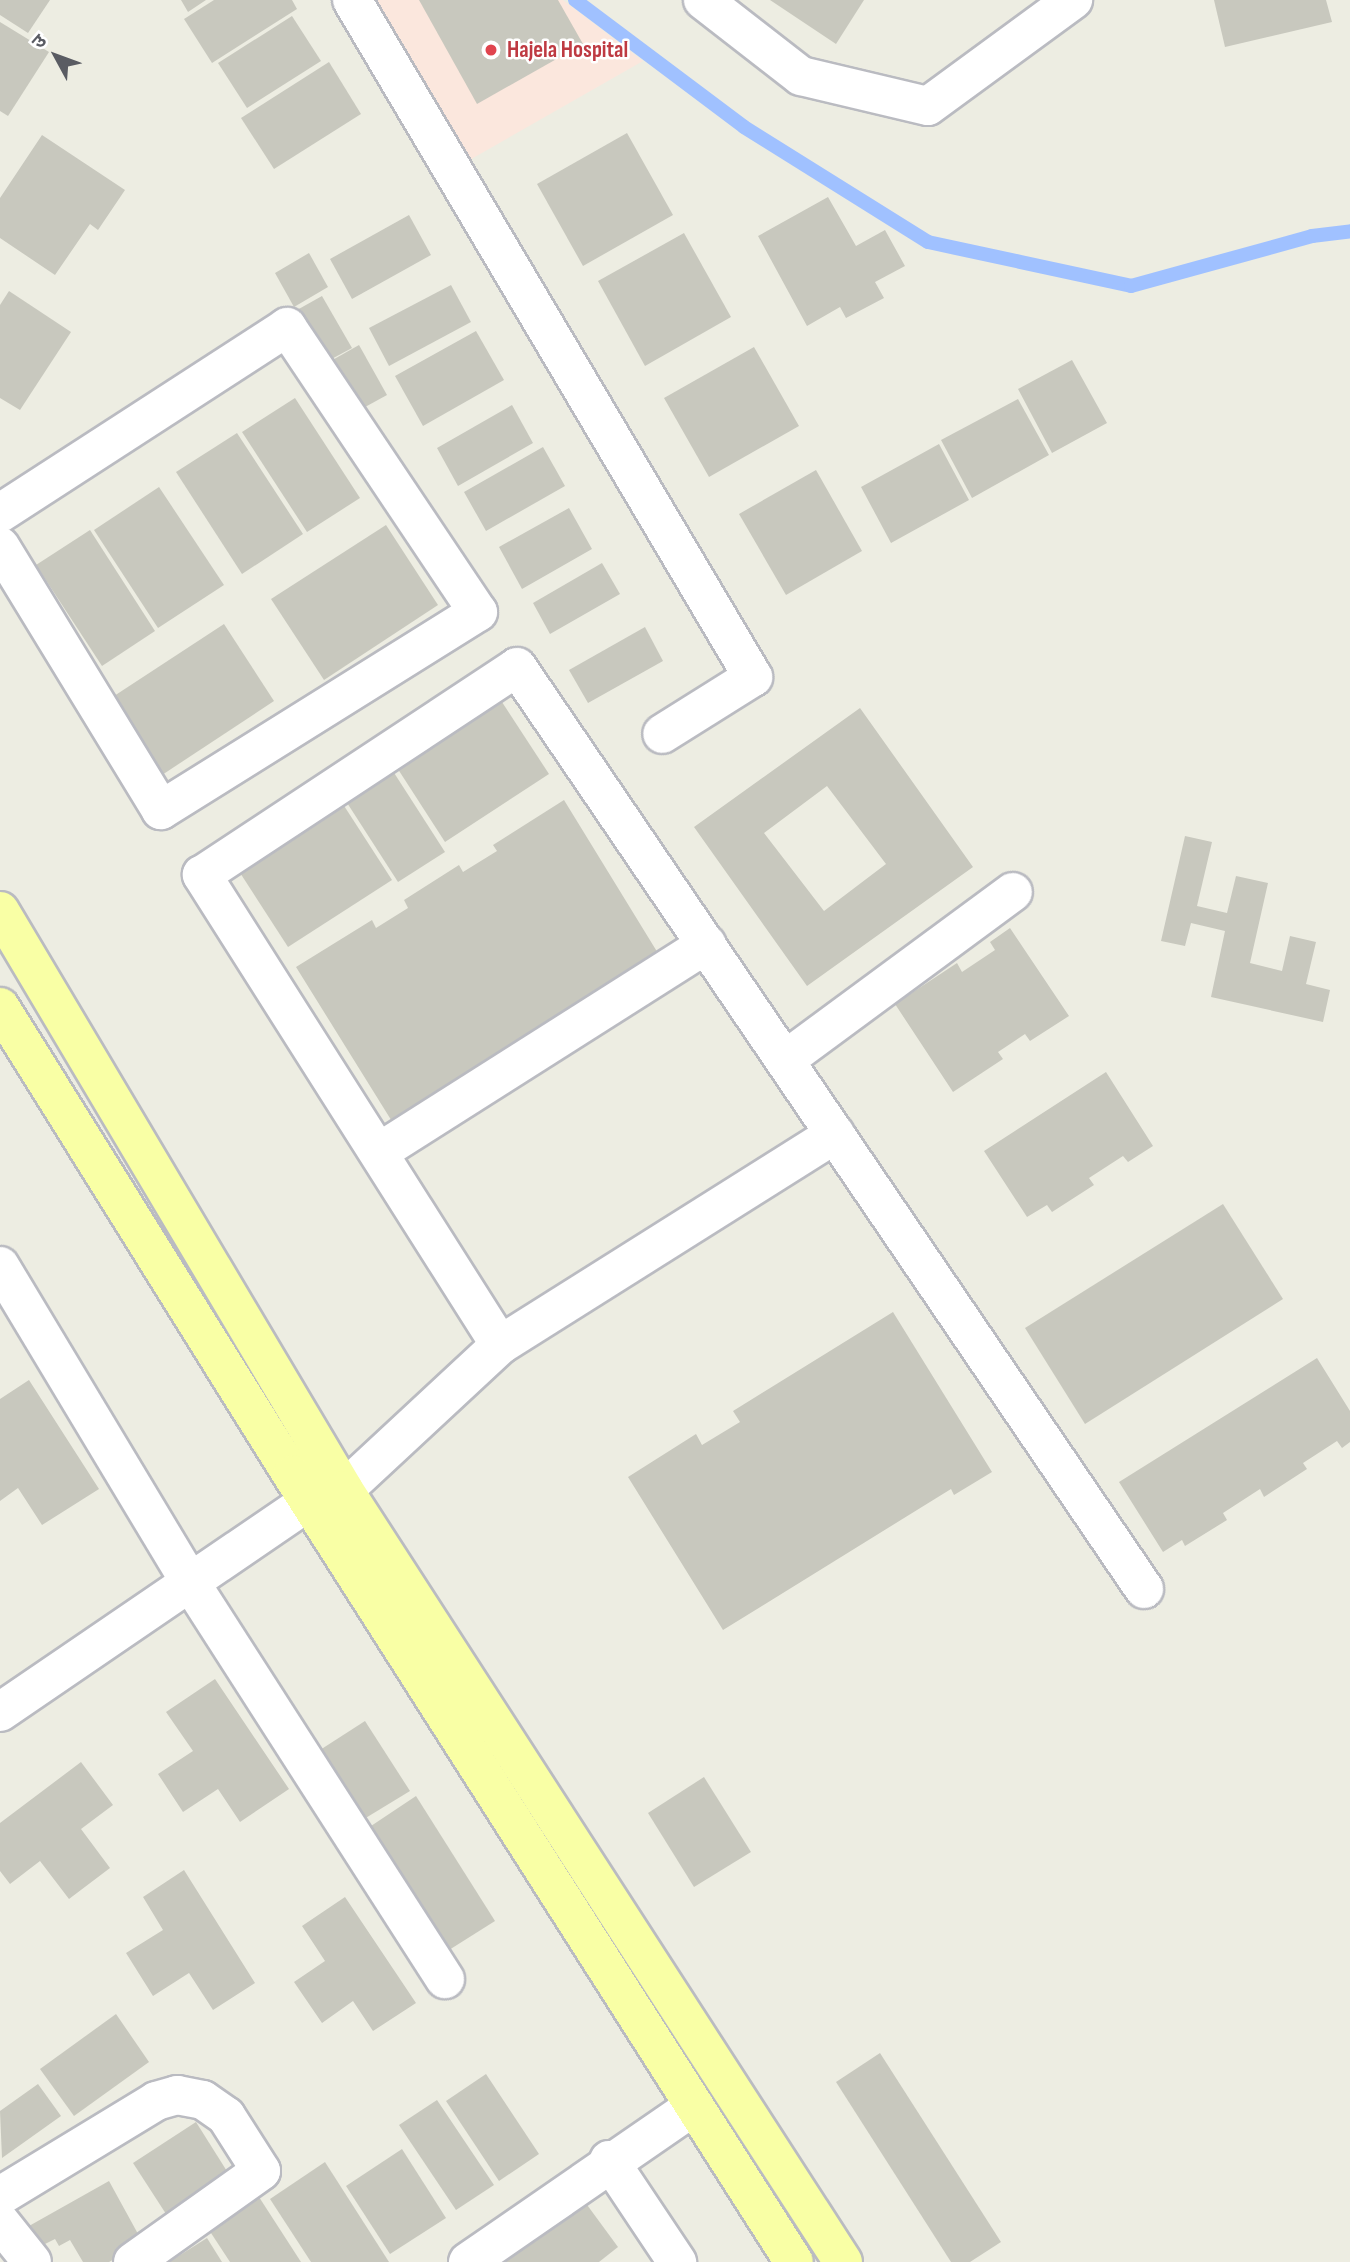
<!DOCTYPE html>
<html>
<head>
<meta charset="utf-8">
<style>
  body { margin:0 }
  #map { position:relative; width:1350px; height:2262px; overflow:hidden; background:#edede2; font-family:"Sofia Sans Condensed","Noto Sans Devanagari",sans-serif }
  div>[style] { position:absolute }
  .medical>* { inset:0; background:#fbe7dd }
  .stream>* { height:14px; margin:-7px; padding:0 7px; transform-origin:7px; border-radius:7px; background:#a0c1ff }
  .building>* { inset:0; background:#c8c8be }
  .roads { filter:drop-shadow(2px 0 #babbc1) drop-shadow(-2px 0 #babbc1) drop-shadow(0 2px #babbc1) drop-shadow(0 -2px #babbc1) }
  .minor>* { height:38px; margin:-19px; padding:0 19px; transform-origin:19px; border-radius:19px; background:#fff }
  .major>* { height:38px; margin:-19px; padding:0 19px; transform-origin:19px; border-radius:19px; background:#f9ffa5 }
  .dots>* { width:19px; height:19px; translate:-50% -50%; box-sizing:border-box; border:4px solid #fff; border-radius:50% }
  span { translate:-50% -50%; white-space:nowrap; text-align:center; line-height:1.15; -webkit-text-stroke:5px #fff; paint-order:stroke }
  .health-label { font-size:23px; color:#be3a42; font-weight:700 }
  .left { translate:0 -50%; text-align:left }
  .north { position:absolute; left:21px; top:21px; width:70px; height:70px; -webkit-text-stroke:5px #fff; paint-order:stroke; rotate:311deg; font-size:19px; font-weight:700; line-height:28px; text-align:center; color:#5a5c63 }
  .north::after { content:''; display:block; margin:auto; width:24px; height:32px; background:#5a5c63; clip-path:polygon(50% 0,100% 100%,50% 72%,0 100%) }
</style>
</head>
<body>
<div id="map">
  <div class="medical">
    <i style="clip-path:polygon(360px 0,563px 0,643px 61px,459px 166px)"></i>
  </div>
  <div class="stream">
    <i style="left:575px;top:0;width:211px;rotate:36.9deg"></i>
    <i style="left:744px;top:127px;width:217px;rotate:32deg"></i>
    <i style="left:928px;top:242px;width:208px;rotate:12.2deg"></i>
    <i style="left:1131px;top:286px;width:188px;rotate:-15.4deg"></i>
    <i style="left:1312px;top:236px;width:38px;rotate:-7deg"></i>
  </div>
  <div class="building">
    <i style="clip-path:polygon(0 0,50px 0,28px 33px,0 15px)"></i>
    <i style="clip-path:polygon(181px 0,206px 0,188px 12px)"></i>
    <i style="clip-path:polygon(214px 0,292px 0,297px 9px,212px 63px,184px 19px)"></i>
    <i style="clip-path:polygon(419px 0,558px 0,583px 44px,477px 104px)"></i>
    <i style="clip-path:polygon(770px 0,864px 0,836px 44px)"></i>
    <i style="clip-path:polygon(1214px 0,1326px 0,1332px 22px,1225px 47px)"></i>
    <i style="clip-path:polygon(292px 16px,321px 61px,247px 108px,218px 63px)"></i>
    <i style="clip-path:polygon(0 22px,49px 52px,8px 116px,0 111px)"></i>
    <i style="clip-path:polygon(329px 62px,361px 114px,274px 169px,241px 118px)"></i>
    <i style="clip-path:polygon(627px 133px,673px 215px,583px 266px,537px 184px)"></i>
    <i style="clip-path:polygon(42px 135px,125px 190px,98px 230px,90px 224px,55px 275px,0 238px,0 198px)"></i>
    <i style="clip-path:polygon(828px 197px,856px 246px,885px 230px,905px 266px,875px 282px,884px 298px,846px 318px,840px 307px,807px 326px,758px 236px)"></i>
    <i style="clip-path:polygon(409px 215px,431px 255px,352px 299px,330px 259px)"></i>
    <i style="clip-path:polygon(684px 233px,731px 317px,645px 366px,598px 281px)"></i>
    <i style="clip-path:polygon(309px 253px,328px 287px,294px 307px,275px 273px)"></i>
    <i style="clip-path:polygon(451px 285px,471px 322px,389px 366px,369px 328px)"></i>
    <i style="clip-path:polygon(9px 291px,71px 332px,20px 410px,0 398px,0 305px)"></i>
    <i style="clip-path:polygon(322px 296px,352px 348px,326px 362px,297px 310px)"></i>
    <i style="clip-path:polygon(476px 331px,504px 380px,423px 426px,395px 376px)"></i>
    <i style="clip-path:polygon(359px 345px,387px 395px,356px 412px,329px 362px)"></i>
    <i style="clip-path:polygon(754px 347px,799px 426px,709px 477px,664px 398px)"></i>
    <i style="clip-path:polygon(1072px 360px,1107px 423px,1052px 453px,1018px 389px)"></i>
    <i style="clip-path:polygon(295px 398px,360px 498px,307px 532px,242px 432px)"></i>
    <i style="clip-path:polygon(1018px 399px,1049px 455px,972px 498px,941px 440px)"></i>
    <i style="clip-path:polygon(512px 405px,533px 443px,458px 486px,437px 448px)"></i>
    <i style="clip-path:polygon(237px 433px,303px 534px,242px 574px,176px 472px)"></i>
    <i style="clip-path:polygon(939px 444px,969px 500px,891px 543px,861px 487px)"></i>
    <i style="clip-path:polygon(543px 447px,565px 486px,486px 531px,464px 492px)"></i>
    <i style="clip-path:polygon(816px 470px,862px 551px,786px 595px,739px 514px)"></i>
    <i style="clip-path:polygon(159px 487px,224px 585px,158px 628px,94px 530px)"></i>
    <i style="clip-path:polygon(569px 508px,592px 549px,522px 589px,499px 547px)"></i>
    <i style="clip-path:polygon(386px 525px,438px 605px,324px 680px,271px 599px)"></i>
    <i style="clip-path:polygon(90px 530px,155px 631px,102px 666px,36px 565px)"></i>
    <i style="clip-path:polygon(602px 563px,620px 594px,550px 634px,533px 603px)"></i>
    <i style="clip-path:polygon(224px 624px,274px 701px,162px 775px,111px 698px)"></i>
    <i style="clip-path:polygon(645px 627px,663px 661px,588px 703px,569px 670px)"></i>
    <i style="clip-path:polygon(498px 696px,549px 774px,445px 842px,394px 763px)"></i>
    <i style="clip-path:polygon(evenodd,860px 708px,973px 867px,807px 986px,694px 827px,860px 708px,827px 786px,886px 864px,824px 911px,764px 833px,827px 786px)"></i>
    <i style="clip-path:polygon(389px 765px,445px 852px,398px 882px,342px 795px)"></i>
    <i style="clip-path:polygon(339px 798px,392px 880px,288px 947px,235px 865px)"></i>
    <i style="clip-path:polygon(564px 800px,664px 963px,393px 1123px,296px 967px,372px 920px,376px 928px,408px 908px,404px 900px,459px 865px,463px 872px,497px 851px,493px 845px)"></i>
    <i style="clip-path:polygon(1185px 836px,1212px 842px,1197px 906px,1227px 913px,1236px 876px,1268px 883px,1250px 963px,1282px 971px,1290px 936px,1316px 942px,1306px 984px,1330px 990px,1323px 1022px,1211px 997px,1225px 931px,1191px 923px,1185px 946px,1161px 941px)"></i>
    <i style="clip-path:polygon(1010px 928px,1069px 1016px,1030px 1041px,1025px 1034px,998px 1052px,1003px 1059px,953px 1092px,895px 1004px,957px 963px,962px 972px,995px 950px,990px 942px)"></i>
    <i style="clip-path:polygon(1106px 1072px,1153px 1146px,1128px 1162px,1123px 1156px,1089px 1178px,1094px 1185px,1052px 1212px,1047px 1205px,1027px 1217px,984px 1151px)"></i>
    <i style="clip-path:polygon(1223px 1204px,1283px 1299px,1085px 1424px,1025px 1328px)"></i>
    <i style="clip-path:polygon(893px 1312px,992px 1472px,954px 1495px,951px 1489px,723px 1630px,628px 1477px,696px 1434px,702px 1445px,740px 1422px,733px 1411px)"></i>
    <i style="clip-path:polygon(1317px 1358px,1350px 1411px,1350px 1442px,1342px 1448px,1337px 1441px,1303px 1463px,1307px 1469px,1264px 1497px,1260px 1489px,1223px 1513px,1227px 1520px,1185px 1546px,1182px 1540px,1163px 1552px,1119px 1482px)"></i>
    <i style="clip-path:polygon(29px 1380px,99px 1489px,42px 1525px,18px 1488px,0 1501px,0 1399px)"></i>
    <i style="clip-path:polygon(215px 1679px,289px 1789px,240px 1822px,218px 1789px,183px 1812px,158px 1774px,193px 1751px,166px 1712px)"></i>
    <i style="clip-path:polygon(365px 1721px,410px 1791px,364px 1819px,320px 1750px)"></i>
    <i style="clip-path:polygon(81px 1762px,113px 1805px,81px 1829px,110px 1868px,69px 1899px,40px 1861px,10px 1884px,0 1871px,0 1823px)"></i>
    <i style="clip-path:polygon(704px 1777px,751px 1852px,694px 1887px,648px 1813px)"></i>
    <i style="clip-path:polygon(416px 1796px,495px 1921px,449px 1950px,371px 1826px)"></i>
    <i style="clip-path:polygon(184px 1870px,255px 1983px,213px 2010px,189px 1973px,153px 1996px,126px 1953px,163px 1930px,143px 1897px)"></i>
    <i style="clip-path:polygon(345px 1897px,416px 2003px,373px 2031px,353px 2001px,322px 2023px,294px 1982px,325px 1961px,302px 1926px)"></i>
    <i style="clip-path:polygon(116px 2014px,149px 2062px,74px 2116px,40px 2069px)"></i>
    <i style="clip-path:polygon(880px 2053px,1001px 2242px,970px 2262px,951px 2262px,836px 2082px)"></i>
    <i style="clip-path:polygon(486px 2074px,539px 2154px,499px 2181px,446px 2101px)"></i>
    <i style="clip-path:polygon(38px 2084px,61px 2116px,2px 2158px,0 2111px)"></i>
    <i style="clip-path:polygon(437px 2100px,494px 2185px,456px 2210px,399px 2125px)"></i>
    <i style="clip-path:polygon(196px 2122px,230px 2176px,168px 2217px,133px 2163px)"></i>
    <i style="clip-path:polygon(402px 2149px,446px 2218px,390px 2254px,346px 2186px)"></i>
    <i style="clip-path:polygon(325px 2162px,389px 2262px,311px 2262px,270px 2199px)"></i>
    <i style="clip-path:polygon(109px 2181px,143px 2243px,109px 2262px,83px 2262px,70px 2240px,59px 2246px,55px 2239px,41px 2246px,29px 2226px)"></i>
    <i style="clip-path:polygon(259px 2197px,301px 2262px,230px 2262px,209px 2230px)"></i>
    <i style="clip-path:polygon(582px 2198px,618px 2247px,599px 2262px,497px 2262px)"></i>
    <i style="clip-path:polygon(207px 2238px,222px 2262px,169px 2262px)"></i>
  </div>
  <div class="roads">
    <div class="minor">
      <i style="left:352px;top:0;width:787px;rotate:59.36deg"></i>
      <i style="left:753px;top:677px;width:107px;rotate:147.9deg"></i>
      <i style="left:703px;top:0;width:124px;rotate:37.8deg"></i>
      <i style="left:801px;top:76px;width:130px;rotate:13.3deg"></i>
      <i style="left:928px;top:106px;width:180px;rotate:-36.2deg"></i>
      <i style="left:0;top:513px;width:342px;rotate:-32.9deg"></i>
      <i style="left:287px;top:327px;width:343px;rotate:56.2deg"></i>
      <i style="left:478px;top:612px;width:374px;rotate:148deg"></i>
      <i style="left:161px;top:810px;width:309px;rotate:-121.4deg"></i>
      <i style="left:785px;top:1060px;width:283px;rotate:-36.4deg"></i>
      <i style="left:379px;top:1152px;width:388px;rotate:-32.4deg"></i>
      <i style="left:0;top:1266px;width:369px;rotate:59deg"></i>
      <i style="left:190px;top:1582px;width:472px;rotate:57.3deg"></i>
      <i style="left:500px;top:1345px;width:557px;rotate:-122.38deg"></i>
      <i style="left:202px;top:875px;width:377px;rotate:-33.4deg"></i>
      <i style="left:517px;top:667px;width:1115px;rotate:55.78deg"></i>
      <i style="left:314px;top:1482px;width:31px;rotate:15deg"></i>
      <i style="left:344px;top:1490px;width:213px;rotate:-42.9deg"></i>
      <i style="left:500px;top:1345px;width:396px;rotate:-32.2deg"></i>
      <i style="left:0;top:1712px;width:376px;rotate:-34.3deg"></i>
      <i style="left:609px;top:2160px;width:123px;rotate:56.3deg"></i>
      <i style="left:0;top:2196px;width:183px;rotate:-31.3deg"></i>
      <i style="left:156px;top:2101px;width:22px;rotate:-16deg"></i>
      <i style="left:177px;top:2095px;width:26px;rotate:11deg"></i>
      <i style="left:203px;top:2100px;width:28px;rotate:35deg"></i>
      <i style="left:226px;top:2116px;width:65px;rotate:57.5deg"></i>
      <i style="left:261px;top:2171px;width:157px;rotate:144.6deg"></i>
      <i style="left:0;top:2222px;width:51px;rotate:51.3deg"></i>
      <i style="left:468px;top:2262px;width:275px;rotate:-34.6deg"></i>
    </div>
    <div class="major">
      <i style="left:0;top:911px;width:673px;rotate:59.28deg"></i>
      <i style="left:344px;top:1490px;width:919px;rotate:57.12deg"></i>
      <i style="left:0;top:1007px;width:552px;rotate:58.04deg"></i>
      <i style="left:292px;top:1475px;width:933px;rotate:57.47deg"></i>
    </div>
  </div>
  <div class="dots">
    <i style="left:491px;top:50px;background:#e0444e"></i>
  </div>
  <div class="health-label">
    <span class="left" style="left:507px;top:50px">Hajela Hospital</span>
  </div>
  <div class="north">उ</div>
</div>
</body>
</html>
